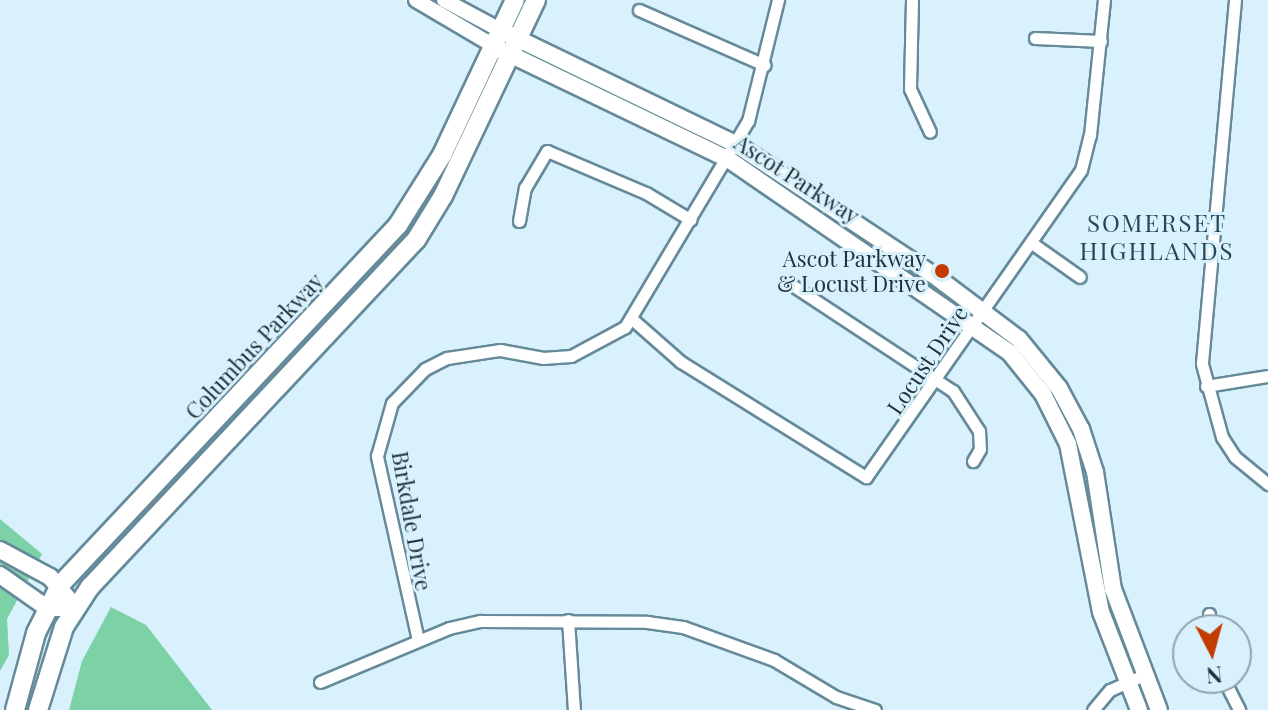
<!DOCTYPE html>
<html>
<head>
<meta charset="utf-8">
<style>
  body { margin:0 }
  #map { position:relative; width:1268px; height:710px; overflow:hidden; background:#d9f1fc; font-family:"Playfair Display",serif }
  div>[style] { position:absolute }
  .green>* { inset:0; background:#7dd1a6 }
  .roads { filter:drop-shadow(2px 0 #658a9a) drop-shadow(-2px 0 #658a9a) drop-shadow(0 2px #658a9a) drop-shadow(0 -2px #658a9a) }
  .minor>* { height:11px; margin:-5.5px; padding:0 5.5px; transform-origin:5.5px; border-radius:5.5px; background:#fff }
  .tertiary>* { height:14px; margin:-7px; padding:0 7px; transform-origin:7px; border-radius:7px; background:#fff }
  .secondary>* { height:16px; margin:-8px; padding:0 8px; transform-origin:8px; border-radius:8px; background:#fff }
  .primary>* { height:18px; margin:-9px; padding:0 9px; transform-origin:9px; border-radius:9px; background:#fff }
  .dots>* { width:22px; height:22px; translate:-50% -50%; box-sizing:border-box; border:4px solid #d9f1fc; border-radius:50% }
  span { translate:-50% -50%; white-space:nowrap; text-align:center; line-height:1.15; -webkit-text-stroke:6px #d9f1fc; paint-order:stroke }
  .street-label { font-size:22px; color:#213138 }
  .poi-label { font-size:22px; color:#213138 }
  .right { translate:-100% -50%; text-align:right }
  .neighbourhood-label { font-size:24px; color:#244756; letter-spacing:2px }
  .north { position:absolute; left:1172px; top:614px; width:80px; height:80px; box-sizing:border-box; background:#d9f1fc; border:2px solid #8fa4ae; border-radius:50%; rotate:174deg; font-size:22px; font-weight:700; line-height:32px; text-align:center; color:#213138 }
  .north::after { content:''; display:block; margin:auto; width:28px; height:36px; background:#c23b00; clip-path:polygon(50% 0,100% 100%,50% 72%,0 100%) }
</style>
</head>
<body>
<div id="map">
  <div class="green">
    <i style="clip-path:polygon(0 519px,42px 554px,7px 619px,9px 655px,0 671px)"></i>
    <i style="clip-path:polygon(111px 607px,146px 625px,212px 710px,69px 710px,82px 661px)"></i>
  </div>
  <div class="roads">
    <div class="minor">
      <i style="left:912px;top:0;width:89px;rotate:91.3deg"></i>
      <i style="left:910px;top:89px;width:47px;rotate:65.1deg"></i>
      <i style="left:1235px;top:0;width:365px;rotate:95.2deg"></i>
      <i style="left:1202px;top:364px;width:76px;rotate:74.7deg"></i>
      <i style="left:1222px;top:437px;width:24px;rotate:57deg"></i>
      <i style="left:1235px;top:457px;width:43px;rotate:39.3deg"></i>
      <i style="left:639px;top:10px;width:137px;rotate:23.7deg"></i>
      <i style="left:1035px;top:38px;width:66px;rotate:2.6deg"></i>
      <i style="left:519px;top:221px;width:34px;rotate:-80deg"></i>
      <i style="left:525px;top:188px;width:43px;rotate:-59.3deg"></i>
      <i style="left:547px;top:151px;width:108px;rotate:23deg"></i>
      <i style="left:646px;top:193px;width:52px;rotate:31deg"></i>
      <i style="left:1033px;top:244px;width:57px;rotate:35.1deg"></i>
      <i style="left:792px;top:285px;width:193px;rotate:33.4deg"></i>
      <i style="left:953px;top:391px;width:48px;rotate:57deg"></i>
      <i style="left:979px;top:431px;width:18px;rotate:87deg"></i>
      <i style="left:980px;top:449px;width:14px;rotate:120deg"></i>
      <i style="left:632px;top:319px;width:65px;rotate:41.3deg"></i>
      <i style="left:681px;top:362px;width:218px;rotate:31.9deg"></i>
      <i style="left:866px;top:477px;width:375px;rotate:-55deg"></i>
      <i style="left:1081px;top:170px;width:36px;rotate:-76deg"></i>
      <i style="left:1090px;top:135px;width:136px;rotate:-84.1deg"></i>
      <i style="left:1206px;top:386px;width:63px;rotate:-9.2deg"></i>
      <i style="left:1209px;top:614px;width:16px;rotate:86deg"></i>
      <i style="left:568px;top:620px;width:90px;rotate:86.2deg"></i>
      <i style="left:418px;top:640px;width:189px;rotate:-102.6deg"></i>
      <i style="left:377px;top:456px;width:55px;rotate:-74.2deg"></i>
      <i style="left:392px;top:403px;width:47px;rotate:-45.9deg"></i>
      <i style="left:425px;top:369px;width:25px;rotate:-27deg"></i>
      <i style="left:447px;top:358px;width:54px;rotate:-8.6deg"></i>
      <i style="left:500px;top:350px;width:44px;rotate:10.5deg"></i>
      <i style="left:543px;top:358px;width:28px;rotate:-4deg"></i>
      <i style="left:571px;top:356px;width:61px;rotate:-28.2deg"></i>
      <i style="left:625px;top:327px;width:240px;rotate:-59.2deg"></i>
      <i style="left:748px;top:121px;width:125px;rotate:-76.1deg"></i>
      <i style="left:1223px;top:678px;width:36px;rotate:63deg"></i>
      <i style="left:320px;top:682px;width:140px;rotate:-22.7deg"></i>
      <i style="left:449px;top:628px;width:32px;rotate:-13deg"></i>
      <i style="left:480px;top:621px;width:167px;rotate:0.3deg"></i>
      <i style="left:647px;top:622px;width:36px;rotate:8deg"></i>
      <i style="left:683px;top:627px;width:97px;rotate:19.9deg"></i>
      <i style="left:774px;top:660px;width:72px;rotate:30.8deg"></i>
      <i style="left:836px;top:697px;width:41px;rotate:18.4deg"></i>
      <i style="left:1093px;top:710px;width:26px;rotate:-50deg"></i>
      <i style="left:1110px;top:690px;width:37px;rotate:-24deg"></i>
    </div>
    <div class="tertiary">
      <i style="left:416px;top:0;width:91px;rotate:30.5deg"></i>
      <i style="left:444px;top:0;width:64px;rotate:28.2deg"></i>
    </div>
    <div class="secondary">
      <i style="left:508px;top:34px;width:253px;rotate:25.8deg"></i>
      <i style="left:736px;top:144px;width:244px;rotate:33.6deg"></i>
      <i style="left:939px;top:279px;width:100px;rotate:36.9deg"></i>
      <i style="left:1019px;top:339px;width:63px;rotate:50.8deg"></i>
      <i style="left:1059px;top:388px;width:47px;rotate:61.8deg"></i>
      <i style="left:1081px;top:429px;width:45px;rotate:72deg"></i>
      <i style="left:1095px;top:472px;width:118px;rotate:81.3deg"></i>
      <i style="left:1113px;top:589px;width:129px;rotate:69.2deg"></i>
      <i style="left:499px;top:49px;width:254px;rotate:25.7deg"></i>
      <i style="left:728px;top:159px;width:342px;rotate:34.5deg"></i>
      <i style="left:1010px;top:353px;width:53px;rotate:51.2deg"></i>
      <i style="left:1043px;top:394px;width:56px;rotate:63.4deg"></i>
      <i style="left:1068px;top:444px;width:171px;rotate:78.9deg"></i>
      <i style="left:1101px;top:612px;width:105px;rotate:68.8deg"></i>
      <i style="left:0;top:550px;width:57px;rotate:28.4deg"></i>
      <i style="left:50px;top:577px;width:40px;rotate:50deg"></i>
      <i style="left:0;top:575px;width:57px;rotate:35.1deg"></i>
      <i style="left:47px;top:608px;width:29px"></i>
    </div>
    <div class="primary">
      <i style="left:15px;top:710px;width:80px;rotate:-74.7deg"></i>
      <i style="left:36px;top:633px;width:54px;rotate:-63.4deg"></i>
      <i style="left:60px;top:585px;width:494px;rotate:-46.8deg"></i>
      <i style="left:398px;top:225px;width:83px;rotate:-57.8deg"></i>
      <i style="left:442px;top:155px;width:171px;rotate:-64.8deg"></i>
      <i style="left:38px;top:710px;width:87px;rotate:-72.6deg"></i>
      <i style="left:64px;top:627px;width:48px;rotate:-57deg"></i>
      <i style="left:90px;top:587px;width:476px;rotate:-46.8deg"></i>
      <i style="left:416px;top:240px;width:52px;rotate:-58.5deg"></i>
      <i style="left:443px;top:196px;width:217px;rotate:-64.6deg"></i>
    </div>
  </div>
  <div class="dots">
    <i style="left:942px;top:271px;background:#c23b00"></i>
  </div>
  <div class="street-label">
    <span style="left:797px;top:179px;rotate:33deg">Ascot Parkway</span>
    <span style="left:254px;top:346px;rotate:-47deg">Columbus Parkway</span>
    <span style="left:927px;top:360px;rotate:-56deg">Locust Drive</span>
    <span style="left:412px;top:521px;rotate:80deg">Birkdale Drive</span>
  </div>
  <div class="poi-label">
    <span class="right" style="left:926px;top:271px">Ascot Parkway<br>&amp; Locust Drive</span>
  </div>
  <div class="neighbourhood-label">
    <span style="left:1157px;top:237px">SOMERSET<br>HIGHLANDS</span>
  </div>
  <div class="north">N</div>
</div>
</body>
</html>
